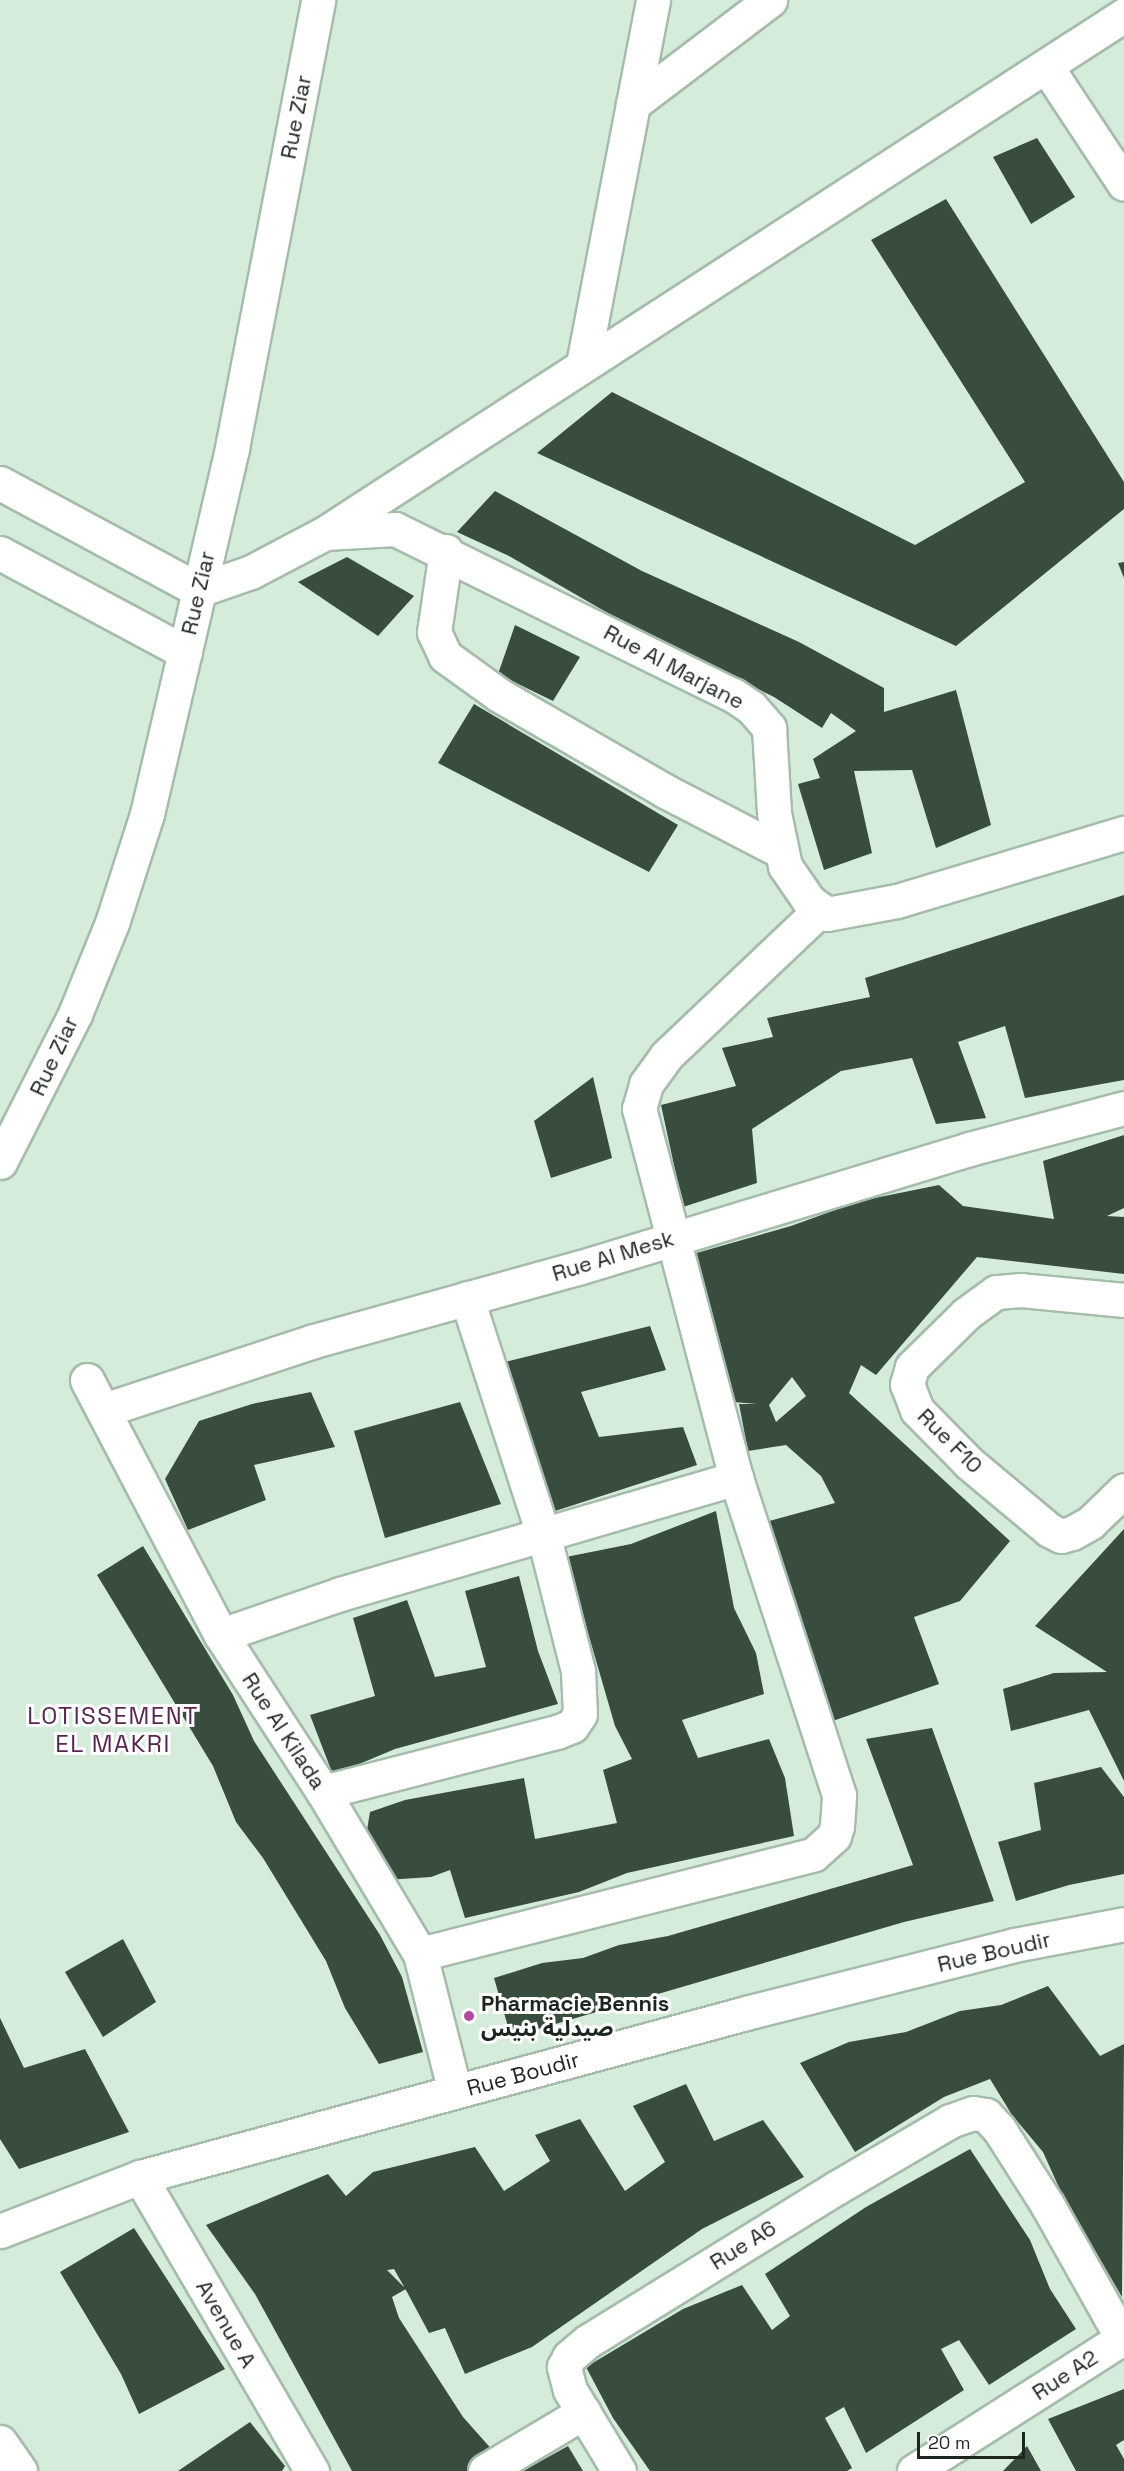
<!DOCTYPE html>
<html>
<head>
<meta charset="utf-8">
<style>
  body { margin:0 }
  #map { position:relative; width:1124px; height:2471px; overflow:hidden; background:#d4ecd9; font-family:"Space Grotesk","Noto Sans Arabic",sans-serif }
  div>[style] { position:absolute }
  .building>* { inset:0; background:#394d3e }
  .roads { filter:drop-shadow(2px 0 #a5bcaa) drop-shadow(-2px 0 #a5bcaa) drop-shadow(0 2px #a5bcaa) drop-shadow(0 -2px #a5bcaa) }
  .minor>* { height:33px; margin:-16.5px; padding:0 16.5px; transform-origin:16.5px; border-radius:16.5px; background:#fff }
  .major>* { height:33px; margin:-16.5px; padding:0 16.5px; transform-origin:16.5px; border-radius:16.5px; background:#fff }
  .dots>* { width:16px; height:16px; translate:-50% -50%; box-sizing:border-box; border:3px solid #fff; border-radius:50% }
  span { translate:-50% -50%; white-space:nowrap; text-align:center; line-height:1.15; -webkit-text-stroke:6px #fff; paint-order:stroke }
  .street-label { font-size:22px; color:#1c251e }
  .poi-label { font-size:22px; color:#1c251e; font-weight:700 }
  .left { translate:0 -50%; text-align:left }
  .neighbourhood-label { font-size:24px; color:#582452; letter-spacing:1.5px }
  .scale { position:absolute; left:917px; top:2432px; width:108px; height:27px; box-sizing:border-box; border:3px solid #1c251e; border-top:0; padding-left:8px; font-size:18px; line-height:21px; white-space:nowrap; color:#1c251e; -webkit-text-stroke:4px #fff; paint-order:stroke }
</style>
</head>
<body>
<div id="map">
  <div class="building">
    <i style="clip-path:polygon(1037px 138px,1075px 197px,1031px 224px,993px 157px)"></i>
    <i style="clip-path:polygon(946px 199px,1124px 482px,1124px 509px,956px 646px,537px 453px,612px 392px,915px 545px,1025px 482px,871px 240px)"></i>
    <i style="clip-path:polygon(495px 491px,642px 571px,799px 642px,884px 688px,884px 712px,956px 690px,991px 825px,936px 848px,912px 770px,854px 771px,872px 853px,824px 870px,798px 784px,820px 778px,813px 759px,856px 731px,831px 713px,822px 728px,774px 697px,613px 616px,509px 556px,457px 532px)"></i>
    <i style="clip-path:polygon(347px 557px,414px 596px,378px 636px,298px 582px)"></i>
    <i style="clip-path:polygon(1124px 562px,1124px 578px,1118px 563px)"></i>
    <i style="clip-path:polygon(515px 625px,580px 657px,553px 701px,498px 674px)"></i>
    <i style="clip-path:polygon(474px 704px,678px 825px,649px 872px,438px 763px)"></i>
    <i style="clip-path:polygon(1124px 895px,1124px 1080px,1025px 1098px,1005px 1026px,958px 1042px,986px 1118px,936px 1124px,912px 1058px,841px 1071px,752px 1129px,757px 1183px,683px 1207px,661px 1105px,736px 1086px,722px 1048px,773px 1037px,767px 1018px,870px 997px,865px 978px)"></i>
    <i style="clip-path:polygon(593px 1077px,612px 1158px,551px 1178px,534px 1121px)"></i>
    <i style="clip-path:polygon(evenodd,1124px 1135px,1124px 1208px,1107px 1216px,1124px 1217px,1124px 1274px,977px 1257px,876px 1375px,861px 1365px,849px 1393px,1010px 1541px,960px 1601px,914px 1617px,939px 1684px,827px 1723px,762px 1523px,835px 1503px,821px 1476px,786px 1445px,748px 1451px,739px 1404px,757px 1404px,733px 1402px,693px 1254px,791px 1226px,860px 1201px,939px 1185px,963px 1206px,1054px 1219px,1043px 1161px,1124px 1135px,792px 1377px,806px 1396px,776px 1422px,769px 1405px,792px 1377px)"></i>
    <i style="clip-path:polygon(650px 1326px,666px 1370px,581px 1392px,599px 1437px,683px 1427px,697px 1465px,549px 1513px,501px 1363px)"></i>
    <i style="clip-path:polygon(311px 1392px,335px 1447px,254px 1465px,266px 1500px,188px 1530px,165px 1479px,199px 1421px,252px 1404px)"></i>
    <i style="clip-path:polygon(460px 1402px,501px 1504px,385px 1538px,354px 1431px)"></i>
    <i style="clip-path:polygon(716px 1511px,734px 1608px,756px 1653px,764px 1694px,682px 1720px,698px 1758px,769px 1739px,785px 1778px,794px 1836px,627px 1873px,579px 1892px,465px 1918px,450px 1870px,431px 1877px,386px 1880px,367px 1830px,370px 1812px,405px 1800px,524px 1778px,535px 1839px,617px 1823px,603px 1770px,632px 1759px,615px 1726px,566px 1557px,631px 1544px)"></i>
    <i style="clip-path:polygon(1124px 1529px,1124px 1781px,1089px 1710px,1011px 1731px,1003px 1689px,1054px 1673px,1107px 1672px,1035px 1626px)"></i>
    <i style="clip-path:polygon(143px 1546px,233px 1695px,254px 1741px,380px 1935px,402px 1977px,423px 2052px,379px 2064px,345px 2008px,326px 1961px,263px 1858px,236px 1822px,213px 1766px,97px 1575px)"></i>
    <i style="clip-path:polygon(519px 1576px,538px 1651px,558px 1704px,395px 1749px,333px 1775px,310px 1715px,375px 1696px,353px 1618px,407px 1600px,435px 1677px,486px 1667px,465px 1591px)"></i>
    <i style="clip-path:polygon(932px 1728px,994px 1901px,904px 1922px,511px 2037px,494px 1978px,542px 1963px,583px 1958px,619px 1945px,668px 1936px,913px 1865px,866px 1739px)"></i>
    <i style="clip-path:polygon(1101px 1767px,1124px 1797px,1124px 1874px,1069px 1885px,1016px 1901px,998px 1842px,1041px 1830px,1034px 1783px)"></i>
    <i style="clip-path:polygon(123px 1939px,156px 2002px,103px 2037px,65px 1972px)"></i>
    <i style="clip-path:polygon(1048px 1986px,1100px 2056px,1124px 2044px,1122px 2297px,1061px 2192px,1043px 2152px,1012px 2115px,990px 2079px,944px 2097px,855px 2152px,800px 2063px,849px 2042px,906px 2032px,960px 2011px,1001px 2005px)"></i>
    <i style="clip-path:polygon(0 2018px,24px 2068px,85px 2049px,129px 2132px,19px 2169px,0 2139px)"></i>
    <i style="clip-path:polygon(686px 2084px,714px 2141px,763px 2120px,804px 2177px,702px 2229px,532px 2347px,465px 2374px,445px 2328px,429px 2333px,407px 2292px,394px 2269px,387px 2270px,406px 2289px,392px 2297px,399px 2318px,463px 2417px,495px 2453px,467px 2471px,352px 2471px,255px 2294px,206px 2225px,328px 2174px,346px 2196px,373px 2172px,475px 2147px,504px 2191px,550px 2161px,535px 2135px,580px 2119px,625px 2191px,665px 2162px,633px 2106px)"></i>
    <i style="clip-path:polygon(970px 2149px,1030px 2240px,1050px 2289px,1076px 2329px,989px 2385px,959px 2340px,941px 2349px,964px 2390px,866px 2453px,844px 2407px,825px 2418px,852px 2468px,847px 2471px,650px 2471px,613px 2418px,586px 2367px,683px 2309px,742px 2285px,772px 2330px,790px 2316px,765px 2274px,866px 2207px)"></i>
    <i style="clip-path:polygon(134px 2228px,225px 2369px,139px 2414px,121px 2374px,60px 2272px)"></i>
    <i style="clip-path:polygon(1124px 2389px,1124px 2440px,1116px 2445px,1124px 2459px,1124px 2471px,1076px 2471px,1048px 2419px)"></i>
    <i style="clip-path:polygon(250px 2422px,285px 2466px,282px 2471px,178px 2471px)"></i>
    <i style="clip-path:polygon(568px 2446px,583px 2471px,523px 2471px)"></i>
    <i style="clip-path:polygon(1027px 2446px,1041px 2471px,1003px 2471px)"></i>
  </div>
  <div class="roads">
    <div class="minor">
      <i style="left:1046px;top:66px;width:141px;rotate:56.5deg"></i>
      <i style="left:633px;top:104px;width:172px;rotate:-37.2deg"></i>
      <i style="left:583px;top:364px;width:371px;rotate:-79.1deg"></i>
      <i style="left:328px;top:531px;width:949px;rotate:-32.95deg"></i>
      <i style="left:446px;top:551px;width:82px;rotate:98.4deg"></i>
      <i style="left:434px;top:632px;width:26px;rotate:65deg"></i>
      <i style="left:445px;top:656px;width:67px;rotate:35.8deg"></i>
      <i style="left:499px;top:695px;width:192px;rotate:30deg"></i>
      <i style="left:665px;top:791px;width:128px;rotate:27.4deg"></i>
      <i style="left:199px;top:590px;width:55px;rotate:-19.1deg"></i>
      <i style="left:251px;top:572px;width:84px;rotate:-27.8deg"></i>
      <i style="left:325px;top:533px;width:70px;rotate:-3.3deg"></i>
      <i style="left:395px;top:529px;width:377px;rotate:26.2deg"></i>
      <i style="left:733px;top:695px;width:22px;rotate:34deg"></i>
      <i style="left:751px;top:707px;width:28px;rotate:49deg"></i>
      <i style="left:769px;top:728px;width:85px;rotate:86.6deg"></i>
      <i style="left:774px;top:813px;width:54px;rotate:78.3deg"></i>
      <i style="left:785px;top:866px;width:42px;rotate:55.6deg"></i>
      <i style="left:809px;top:901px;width:22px;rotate:36deg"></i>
      <i style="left:827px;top:914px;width:71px;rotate:-10.5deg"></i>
      <i style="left:897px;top:901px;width:237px;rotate:-16.7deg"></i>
      <i style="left:1124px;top:1300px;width:103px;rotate:-174.5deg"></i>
      <i style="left:1021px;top:1290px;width:25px;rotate:175deg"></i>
      <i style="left:996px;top:1292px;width:37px;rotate:144deg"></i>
      <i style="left:966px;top:1314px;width:76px;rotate:135.5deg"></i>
      <i style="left:912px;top:1367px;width:18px;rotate:106deg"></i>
      <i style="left:907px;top:1384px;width:28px;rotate:69deg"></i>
      <i style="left:917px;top:1410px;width:74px;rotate:45.5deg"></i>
      <i style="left:969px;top:1463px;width:104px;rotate:39.9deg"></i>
      <i style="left:1049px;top:1530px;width:13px;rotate:27deg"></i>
      <i style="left:1061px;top:1536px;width:11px;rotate:-15deg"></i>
      <i style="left:1072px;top:1533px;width:21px;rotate:-29deg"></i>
      <i style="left:1090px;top:1523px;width:47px;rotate:-44.1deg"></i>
      <i style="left:87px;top:1380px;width:288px;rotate:62.3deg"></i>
      <i style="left:221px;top:1635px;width:187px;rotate:57deg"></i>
      <i style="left:323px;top:1792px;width:189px;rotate:59.1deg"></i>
      <i style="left:420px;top:1954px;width:142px;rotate:75.8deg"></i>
      <i style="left:104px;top:1410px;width:221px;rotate:-18.2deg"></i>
      <i style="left:314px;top:1341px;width:274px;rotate:-15.5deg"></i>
      <i style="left:578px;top:1268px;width:409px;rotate:-16.9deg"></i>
      <i style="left:969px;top:1149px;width:160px;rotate:-14.8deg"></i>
      <i style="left:221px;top:1635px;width:126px;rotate:-19deg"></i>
      <i style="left:340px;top:1594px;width:413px;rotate:-16.3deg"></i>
      <i style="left:323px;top:1792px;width:242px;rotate:-14.4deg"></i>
      <i style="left:557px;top:1732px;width:16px;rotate:-22deg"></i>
      <i style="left:572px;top:1726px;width:14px;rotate:-56deg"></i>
      <i style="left:580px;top:1714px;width:43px;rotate:-92.7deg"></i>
      <i style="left:578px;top:1671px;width:138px;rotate:-104.2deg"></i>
      <i style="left:544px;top:1537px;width:251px;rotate:-107.9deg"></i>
      <i style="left:420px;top:1954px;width:406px;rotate:-14.2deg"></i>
      <i style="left:814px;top:1854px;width:27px;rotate:-42deg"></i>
      <i style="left:834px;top:1836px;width:10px;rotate:-73deg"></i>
      <i style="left:837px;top:1826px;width:31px;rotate:-86deg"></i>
      <i style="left:839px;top:1795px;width:333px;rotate:-108deg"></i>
      <i style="left:736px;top:1478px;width:382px;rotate:-104.7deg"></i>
      <i style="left:639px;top:1109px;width:26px;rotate:-74deg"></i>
      <i style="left:646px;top:1084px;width:34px;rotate:-54deg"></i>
      <i style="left:666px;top:1056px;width:212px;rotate:-43.5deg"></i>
      <i style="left:140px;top:2177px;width:341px;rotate:59.7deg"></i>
      <i style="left:0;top:2231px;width:150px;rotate:-21.1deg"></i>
      <i style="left:140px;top:2177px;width:628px;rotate:-15.14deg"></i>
      <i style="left:746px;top:2013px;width:276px;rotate:-14.2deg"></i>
      <i style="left:1014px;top:1945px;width:112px;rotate:-10.8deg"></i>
      <i style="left:485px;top:2471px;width:115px;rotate:-30.8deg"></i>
      <i style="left:619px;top:2471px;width:95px;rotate:-121.2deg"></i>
      <i style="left:570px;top:2390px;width:24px;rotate:-105deg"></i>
      <i style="left:564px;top:2367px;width:11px;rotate:-63deg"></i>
      <i style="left:569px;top:2357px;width:25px;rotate:-40deg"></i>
      <i style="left:588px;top:2341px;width:291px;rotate:-31.7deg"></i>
      <i style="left:836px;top:2188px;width:132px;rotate:-30.4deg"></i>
      <i style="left:950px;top:2121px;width:24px;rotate:-19deg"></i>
      <i style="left:973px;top:2113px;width:13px;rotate:9deg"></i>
      <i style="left:986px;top:2115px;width:19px;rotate:47deg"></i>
      <i style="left:999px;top:2129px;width:91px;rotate:57.5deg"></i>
      <i style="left:1048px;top:2206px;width:151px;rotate:60.7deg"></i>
      <i style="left:914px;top:2471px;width:249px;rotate:-32.5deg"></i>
    </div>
    <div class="major">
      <i style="left:0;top:483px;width:226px;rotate:28.3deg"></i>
      <i style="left:0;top:553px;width:210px;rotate:28.2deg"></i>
      <i style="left:0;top:1162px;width:166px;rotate:-63.1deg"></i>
      <i style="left:75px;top:1014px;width:98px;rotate:-67.9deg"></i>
      <i style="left:112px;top:923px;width:114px;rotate:-72.2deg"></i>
      <i style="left:147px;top:814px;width:376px;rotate:-76.9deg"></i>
      <i style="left:232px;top:448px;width:456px;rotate:-79.1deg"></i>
      <i style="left:0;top:2442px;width:35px;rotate:55deg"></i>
    </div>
  </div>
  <div class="dots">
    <i style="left:469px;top:2016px;background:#b346a6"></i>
  </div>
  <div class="street-label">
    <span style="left:296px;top:117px;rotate:-79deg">Rue Ziar</span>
    <span style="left:198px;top:593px;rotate:-77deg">Rue Ziar</span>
    <span style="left:674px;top:667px;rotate:28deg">Rue Al Marjane</span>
    <span style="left:54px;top:1056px;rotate:-65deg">Rue Ziar</span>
    <span style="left:613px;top:1256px;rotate:-17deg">Rue Al Mesk</span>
    <span style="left:950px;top:1441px;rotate:45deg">Rue F10</span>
    <span style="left:284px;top:1731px;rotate:57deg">Rue Al Kilada</span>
    <span style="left:994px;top:1952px;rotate:-13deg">Rue Boudir</span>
    <span style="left:523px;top:2074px;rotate:-15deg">Rue Boudir</span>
    <span style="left:743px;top:2245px;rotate:-32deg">Rue A6</span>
    <span style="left:226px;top:2324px;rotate:60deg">Avenue A</span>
    <span style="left:1065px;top:2375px;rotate:-33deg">Rue A2</span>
  </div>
  <div class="poi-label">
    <span class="left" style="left:481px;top:2016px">Pharmacie Bennis<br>صيدلية بنيس</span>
  </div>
  <div class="neighbourhood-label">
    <span style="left:113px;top:1730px">LOTISSEMENT<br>EL MAKRI</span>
  </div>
  <div class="scale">20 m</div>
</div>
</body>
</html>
